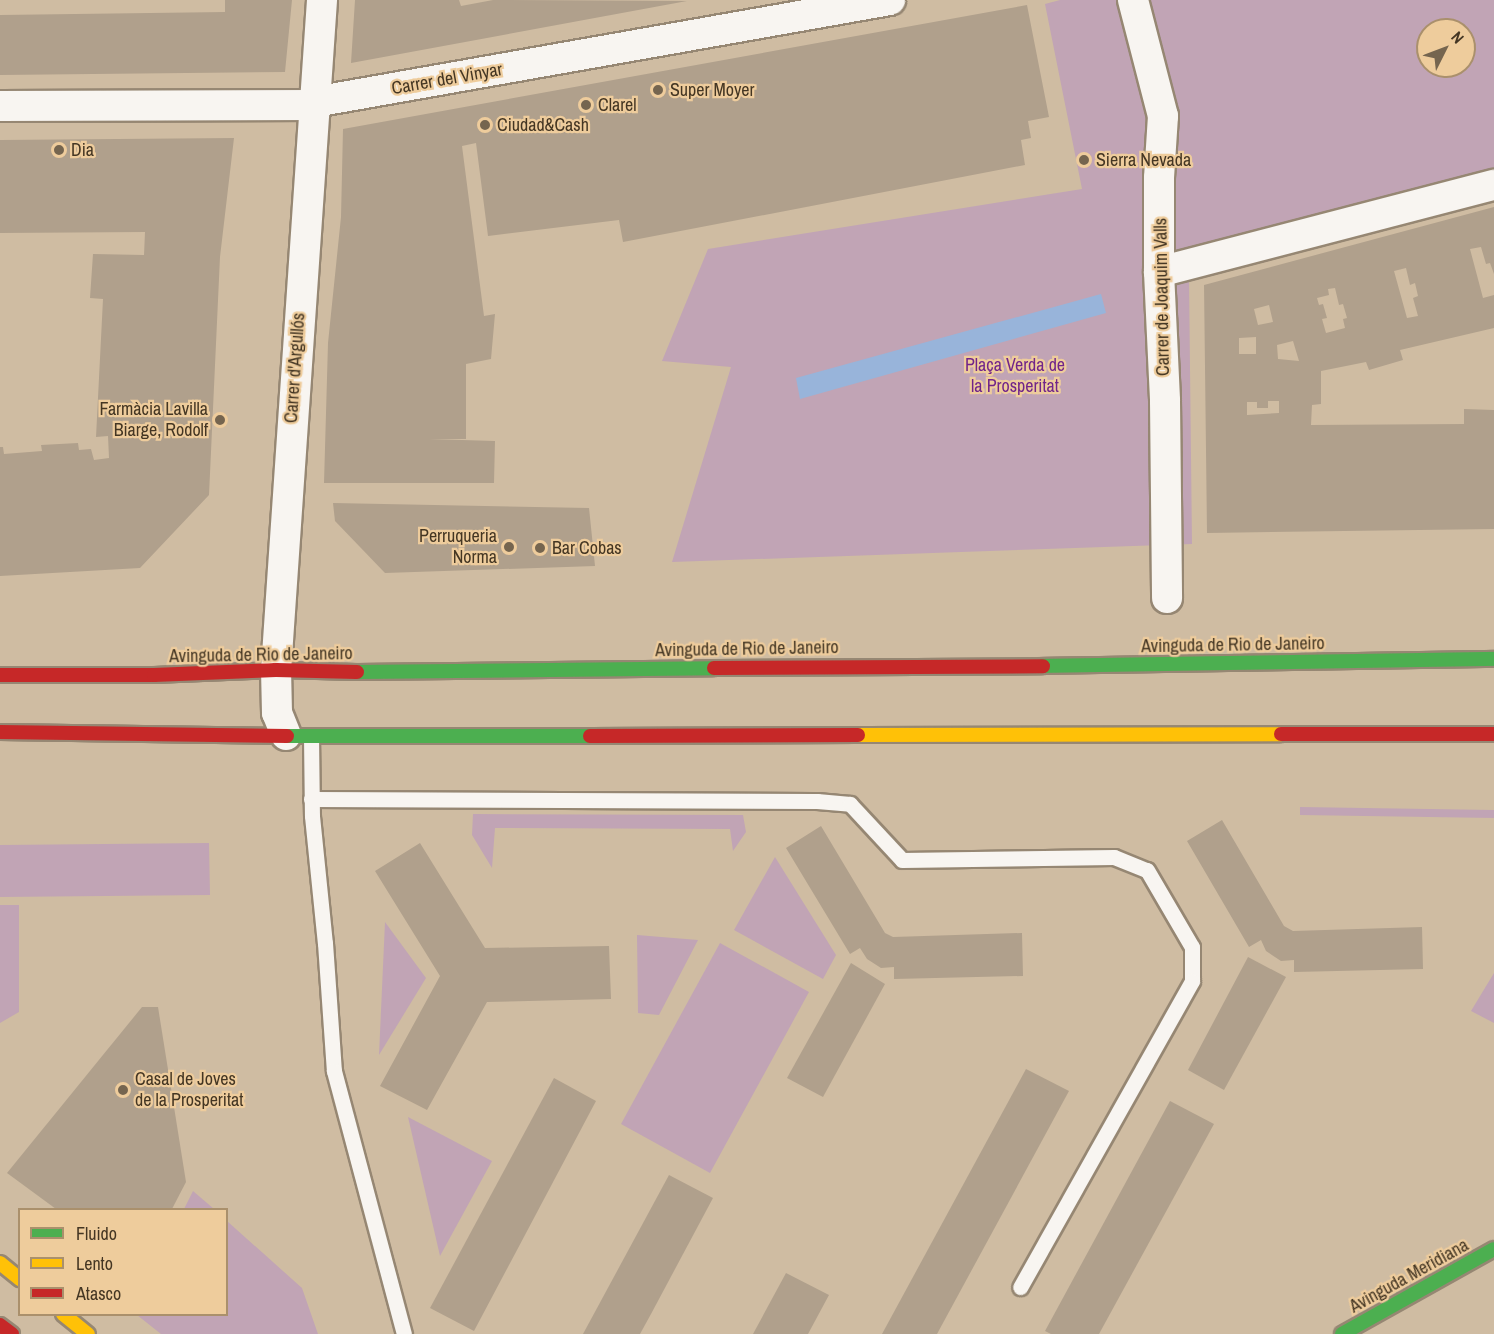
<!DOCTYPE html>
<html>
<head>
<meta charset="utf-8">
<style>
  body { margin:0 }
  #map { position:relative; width:1494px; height:1334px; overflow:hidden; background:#cfbca2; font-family:"Archivo Narrow",sans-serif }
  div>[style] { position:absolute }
  .green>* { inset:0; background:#c1a4b5 }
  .water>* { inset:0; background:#98b4da }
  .building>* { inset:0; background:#b0a08c }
  .roads { filter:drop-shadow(2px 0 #968773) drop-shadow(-2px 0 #968773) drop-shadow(0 2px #968773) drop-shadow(0 -2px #968773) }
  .lane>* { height:15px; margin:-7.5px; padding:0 7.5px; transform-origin:7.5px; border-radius:7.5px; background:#f8f5f1 }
  .street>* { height:30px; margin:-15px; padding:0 15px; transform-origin:15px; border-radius:15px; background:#f8f5f1 }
  .fast>* { height:14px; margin:-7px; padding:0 7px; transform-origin:7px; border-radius:7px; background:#4caf50 }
  .slow>* { height:14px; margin:-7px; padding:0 7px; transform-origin:7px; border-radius:7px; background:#ffc107 }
  .jam>* { height:14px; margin:-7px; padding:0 7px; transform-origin:7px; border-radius:7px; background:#c62828 }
  .dots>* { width:16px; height:16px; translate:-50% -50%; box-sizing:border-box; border:3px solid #eecc9c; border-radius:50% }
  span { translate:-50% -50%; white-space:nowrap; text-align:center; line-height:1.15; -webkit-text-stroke:4.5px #eecc9c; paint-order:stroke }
  .street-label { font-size:18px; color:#443623 }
  .poi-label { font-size:18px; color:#443623 }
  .left { translate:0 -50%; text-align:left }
  .right { translate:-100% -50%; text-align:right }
  .park-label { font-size:18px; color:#71258a }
  .legend { position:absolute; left:18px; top:1208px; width:210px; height:108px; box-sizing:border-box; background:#eecc9c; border:2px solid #aa906c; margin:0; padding:8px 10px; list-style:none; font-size:18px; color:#443623 }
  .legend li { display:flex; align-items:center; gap:12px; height:30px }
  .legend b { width:30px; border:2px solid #aa906c }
  .north { position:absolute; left:1416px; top:18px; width:60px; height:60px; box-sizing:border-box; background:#eecc9c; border:2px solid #aa906c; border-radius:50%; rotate:48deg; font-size:16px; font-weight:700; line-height:24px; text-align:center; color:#443623 }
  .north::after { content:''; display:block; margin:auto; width:21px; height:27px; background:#75654f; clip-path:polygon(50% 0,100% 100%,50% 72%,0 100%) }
</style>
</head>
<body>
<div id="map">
  <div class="green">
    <i style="clip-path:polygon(evenodd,1060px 0,1494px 0,1494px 196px,1189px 279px,1192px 544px,672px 562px,731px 367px,662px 361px,708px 249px,1082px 189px,1045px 4px,1060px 0,1428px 30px,1464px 30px,1464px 66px,1428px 66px,1428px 30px)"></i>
    <i style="clip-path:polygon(1300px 807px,1494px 810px,1494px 818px,1300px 815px)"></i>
    <i style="clip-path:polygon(473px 814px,743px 815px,746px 832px,733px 851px,730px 829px,495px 828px,492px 868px,472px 835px)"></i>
    <i style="clip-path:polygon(209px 843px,210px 895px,0 897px,0 845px)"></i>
    <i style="clip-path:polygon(775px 857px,836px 955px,823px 979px,734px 930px)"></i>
    <i style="clip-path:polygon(0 905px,19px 905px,19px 1012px,0 1023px)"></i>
    <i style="clip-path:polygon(385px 922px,426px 978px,379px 1055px)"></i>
    <i style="clip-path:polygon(637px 935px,698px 940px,659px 1015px,638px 1013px)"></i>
    <i style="clip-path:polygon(720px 943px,809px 992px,710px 1173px,621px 1124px)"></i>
    <i style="clip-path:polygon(1494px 973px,1494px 1023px,1471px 1011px)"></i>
    <i style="clip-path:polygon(408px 1117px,492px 1161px,440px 1256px)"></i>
    <i style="clip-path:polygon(193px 1191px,214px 1209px,184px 1209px)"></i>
    <i style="clip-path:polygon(227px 1221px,302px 1288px,318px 1334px,161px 1334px,137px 1315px,226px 1314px)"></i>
  </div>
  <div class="water">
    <i style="clip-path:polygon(1101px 294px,1106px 313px,800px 399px,796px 378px)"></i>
  </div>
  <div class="building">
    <i style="clip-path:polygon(225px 0,292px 0,285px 72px,0 75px,0 15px,225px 12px)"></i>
    <i style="clip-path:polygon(355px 0,459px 0,461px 6px,493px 0,687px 1px,351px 63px)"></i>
    <i style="clip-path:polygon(1027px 5px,1049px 117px,1028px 121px,1031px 138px,1021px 140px,1025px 165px,623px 242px,619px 220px,488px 236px,476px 143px,462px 146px,484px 316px,495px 314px,491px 359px,466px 364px,466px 439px,429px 439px,495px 441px,494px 483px,324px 483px,328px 343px,341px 217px,343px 129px)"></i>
    <i style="clip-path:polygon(234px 138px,220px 257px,209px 495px,140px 568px,0 576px,0 447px,3px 447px,4px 454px,42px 451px,41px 445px,78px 443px,79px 450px,91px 449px,94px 460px,109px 458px,108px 436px,96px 437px,103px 299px,90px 298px,93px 254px,144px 255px,145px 232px,0 233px,0 140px)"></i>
    <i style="clip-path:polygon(evenodd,1494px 207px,1494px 274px,1490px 263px,1486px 264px,1481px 247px,1470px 249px,1483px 298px,1494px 295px,1494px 328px,1400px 350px,1403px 360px,1369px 370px,1366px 362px,1321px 371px,1321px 404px,1312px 405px,1311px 425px,1464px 424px,1464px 409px,1494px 410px,1494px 529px,1207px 533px,1204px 285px,1494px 207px,1406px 268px,1410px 285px,1415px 283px,1418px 296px,1413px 298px,1418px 316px,1407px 318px,1394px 271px,1406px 268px,1494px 207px,1335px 288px,1339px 305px,1343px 304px,1347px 318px,1343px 319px,1345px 328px,1326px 333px,1322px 319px,1327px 318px,1323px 304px,1319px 305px,1317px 298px,1329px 295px,1328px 289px,1335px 288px,1494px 207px,1269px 305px,1273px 322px,1258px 325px,1254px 309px,1269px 305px,1494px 207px,1256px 337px,1256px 354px,1239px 354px,1239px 338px,1256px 337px,1494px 207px,1293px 341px,1299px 361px,1278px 359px,1277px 345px,1293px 341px,1494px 207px,1268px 401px,1279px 401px,1279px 413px,1247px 415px,1247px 402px,1257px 402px,1257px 408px,1268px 408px,1268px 401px)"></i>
    <i style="clip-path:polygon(333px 503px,589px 508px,595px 566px,385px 573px,335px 521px)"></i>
    <i style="clip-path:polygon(1222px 820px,1284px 926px,1293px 931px,1422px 927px,1423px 969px,1294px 972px,1294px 960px,1281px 961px,1266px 951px,1261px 940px,1249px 947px,1187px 841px)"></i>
    <i style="clip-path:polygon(821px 826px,885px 933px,893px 937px,1022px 933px,1023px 976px,894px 979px,894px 967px,881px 968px,867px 959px,860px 948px,850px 954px,786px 848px)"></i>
    <i style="clip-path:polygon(420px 843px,485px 948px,609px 946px,611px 999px,487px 1002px,427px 1110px,380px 1086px,440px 976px,375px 871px)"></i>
    <i style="clip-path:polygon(1248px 957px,1286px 977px,1224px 1090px,1188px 1070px)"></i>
    <i style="clip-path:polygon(851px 963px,885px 984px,823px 1097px,787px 1078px)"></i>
    <i style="clip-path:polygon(142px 1007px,158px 1007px,186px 1182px,172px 1209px,56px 1209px,7px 1173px)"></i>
    <i style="clip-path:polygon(1026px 1069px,1069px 1091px,937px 1334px,882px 1334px)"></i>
    <i style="clip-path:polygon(554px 1078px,596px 1101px,474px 1331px,430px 1308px)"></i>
    <i style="clip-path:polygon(1170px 1101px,1214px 1124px,1099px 1334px,1051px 1334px,1045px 1331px)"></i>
    <i style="clip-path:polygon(669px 1175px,713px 1198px,651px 1314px,640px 1334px,583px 1334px)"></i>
    <i style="clip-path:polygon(786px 1273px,829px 1295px,808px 1334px,753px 1334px)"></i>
  </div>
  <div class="roads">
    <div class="lane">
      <i style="left:311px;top:736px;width:80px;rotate:89.3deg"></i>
      <i style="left:312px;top:816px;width:128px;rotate:84.2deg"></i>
      <i style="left:325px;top:943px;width:128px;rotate:86deg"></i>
      <i style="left:334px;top:1071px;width:272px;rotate:75.1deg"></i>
      <i style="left:311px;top:799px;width:506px;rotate:0.23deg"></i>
      <i style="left:817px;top:801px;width:33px;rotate:5deg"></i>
      <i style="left:850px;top:804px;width:76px;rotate:47.1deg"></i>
      <i style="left:902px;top:860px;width:212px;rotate:-0.8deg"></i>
      <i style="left:1114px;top:857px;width:35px;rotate:22deg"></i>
      <i style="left:1147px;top:870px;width:89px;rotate:59.7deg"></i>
      <i style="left:1192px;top:947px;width:34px;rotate:90deg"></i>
      <i style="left:1192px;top:981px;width:351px;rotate:119.3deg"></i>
    </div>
    <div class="street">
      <i style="left:1133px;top:0;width:120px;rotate:75.5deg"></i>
      <i style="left:1163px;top:116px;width:62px;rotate:93.7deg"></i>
      <i style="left:1159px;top:178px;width:94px;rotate:90deg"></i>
      <i style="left:1159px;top:272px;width:129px;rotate:87.3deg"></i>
      <i style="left:1165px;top:401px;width:197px;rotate:89.4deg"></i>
      <i style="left:0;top:106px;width:313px;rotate:-0.2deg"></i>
      <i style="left:313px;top:105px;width:8px;rotate:-30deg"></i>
      <i style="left:320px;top:101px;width:579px;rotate:-10.05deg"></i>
      <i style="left:1159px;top:272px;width:346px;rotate:-14.6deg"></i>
      <i style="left:286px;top:735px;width:24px;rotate:-112deg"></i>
      <i style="left:277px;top:713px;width:43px;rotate:-91.3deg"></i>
      <i style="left:276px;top:670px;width:672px;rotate:-86.07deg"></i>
    </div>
    <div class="fast">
      <i style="left:1043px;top:666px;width:451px;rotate:-0.9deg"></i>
      <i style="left:357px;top:672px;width:357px;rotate:-0.6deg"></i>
      <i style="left:287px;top:736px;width:303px"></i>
      <i style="left:1342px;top:1334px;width:174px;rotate:-29.2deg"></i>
    </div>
    <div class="slow">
      <i style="left:858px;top:735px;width:423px;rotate:-0.1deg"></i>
      <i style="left:0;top:1263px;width:26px;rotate:39deg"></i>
      <i style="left:63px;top:1314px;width:32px;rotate:39deg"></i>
    </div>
    <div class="jam">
      <i style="left:714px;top:668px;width:329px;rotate:-0.3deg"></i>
      <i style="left:0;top:675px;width:154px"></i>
      <i style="left:154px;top:675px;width:122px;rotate:-2.3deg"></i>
      <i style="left:276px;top:670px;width:81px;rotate:1.4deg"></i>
      <i style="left:0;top:732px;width:287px;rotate:0.8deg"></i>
      <i style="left:1281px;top:734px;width:213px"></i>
      <i style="left:590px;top:736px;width:268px;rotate:-0.2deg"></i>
      <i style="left:0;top:1325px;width:15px;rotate:37deg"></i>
    </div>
  </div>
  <div class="dots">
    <i style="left:658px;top:90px;background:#75654f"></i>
    <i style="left:586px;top:105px;background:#75654f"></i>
    <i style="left:485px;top:125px;background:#75654f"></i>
    <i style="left:59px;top:150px;background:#75654f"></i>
    <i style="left:1084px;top:160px;background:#75654f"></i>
    <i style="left:220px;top:420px;background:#75654f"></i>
    <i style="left:509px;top:547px;background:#75654f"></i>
    <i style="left:540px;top:548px;background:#75654f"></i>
    <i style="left:123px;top:1090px;background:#75654f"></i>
  </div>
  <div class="street-label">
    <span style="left:447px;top:79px;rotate:-10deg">Carrer del Vinyar</span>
    <span style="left:1162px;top:297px;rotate:-91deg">Carrer de Joaquim Valls</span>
    <span style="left:295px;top:368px;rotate:-86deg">Carrer d'Argullós</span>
    <span style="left:1233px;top:645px;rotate:-1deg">Avinguda de Rio de Janeiro</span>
    <span style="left:747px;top:649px;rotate:-1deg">Avinguda de Rio de Janeiro</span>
    <span style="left:261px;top:655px;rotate:-1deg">Avinguda de Rio de Janeiro</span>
    <span style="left:1409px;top:1276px;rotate:-29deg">Avinguda Meridiana</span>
  </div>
  <div class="poi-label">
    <span class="left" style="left:670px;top:90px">Super Moyer</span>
    <span class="left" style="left:598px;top:105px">Clarel</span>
    <span class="left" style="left:497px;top:125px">Ciudad&amp;Cash</span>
    <span class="left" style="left:71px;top:150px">Dia</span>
    <span class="left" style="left:1096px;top:160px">Sierra Nevada</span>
    <span class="right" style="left:208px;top:420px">Farmàcia Lavilla<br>Biarge, Rodolf</span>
    <span class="right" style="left:497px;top:547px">Perruqueria<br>Norma</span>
    <span class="left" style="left:552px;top:548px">Bar Cobas</span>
    <span class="left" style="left:135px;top:1090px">Casal de Joves<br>de la Prosperitat</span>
  </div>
  <div class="park-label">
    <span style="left:1015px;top:376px">Plaça Verda de<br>la Prosperitat</span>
  </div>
  <ul class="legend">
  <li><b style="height:8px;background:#4caf50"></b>Fluido</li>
  <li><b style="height:8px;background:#ffc107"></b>Lento</li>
  <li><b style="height:8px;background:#c62828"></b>Atasco</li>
  </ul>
  <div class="north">N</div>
</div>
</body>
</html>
